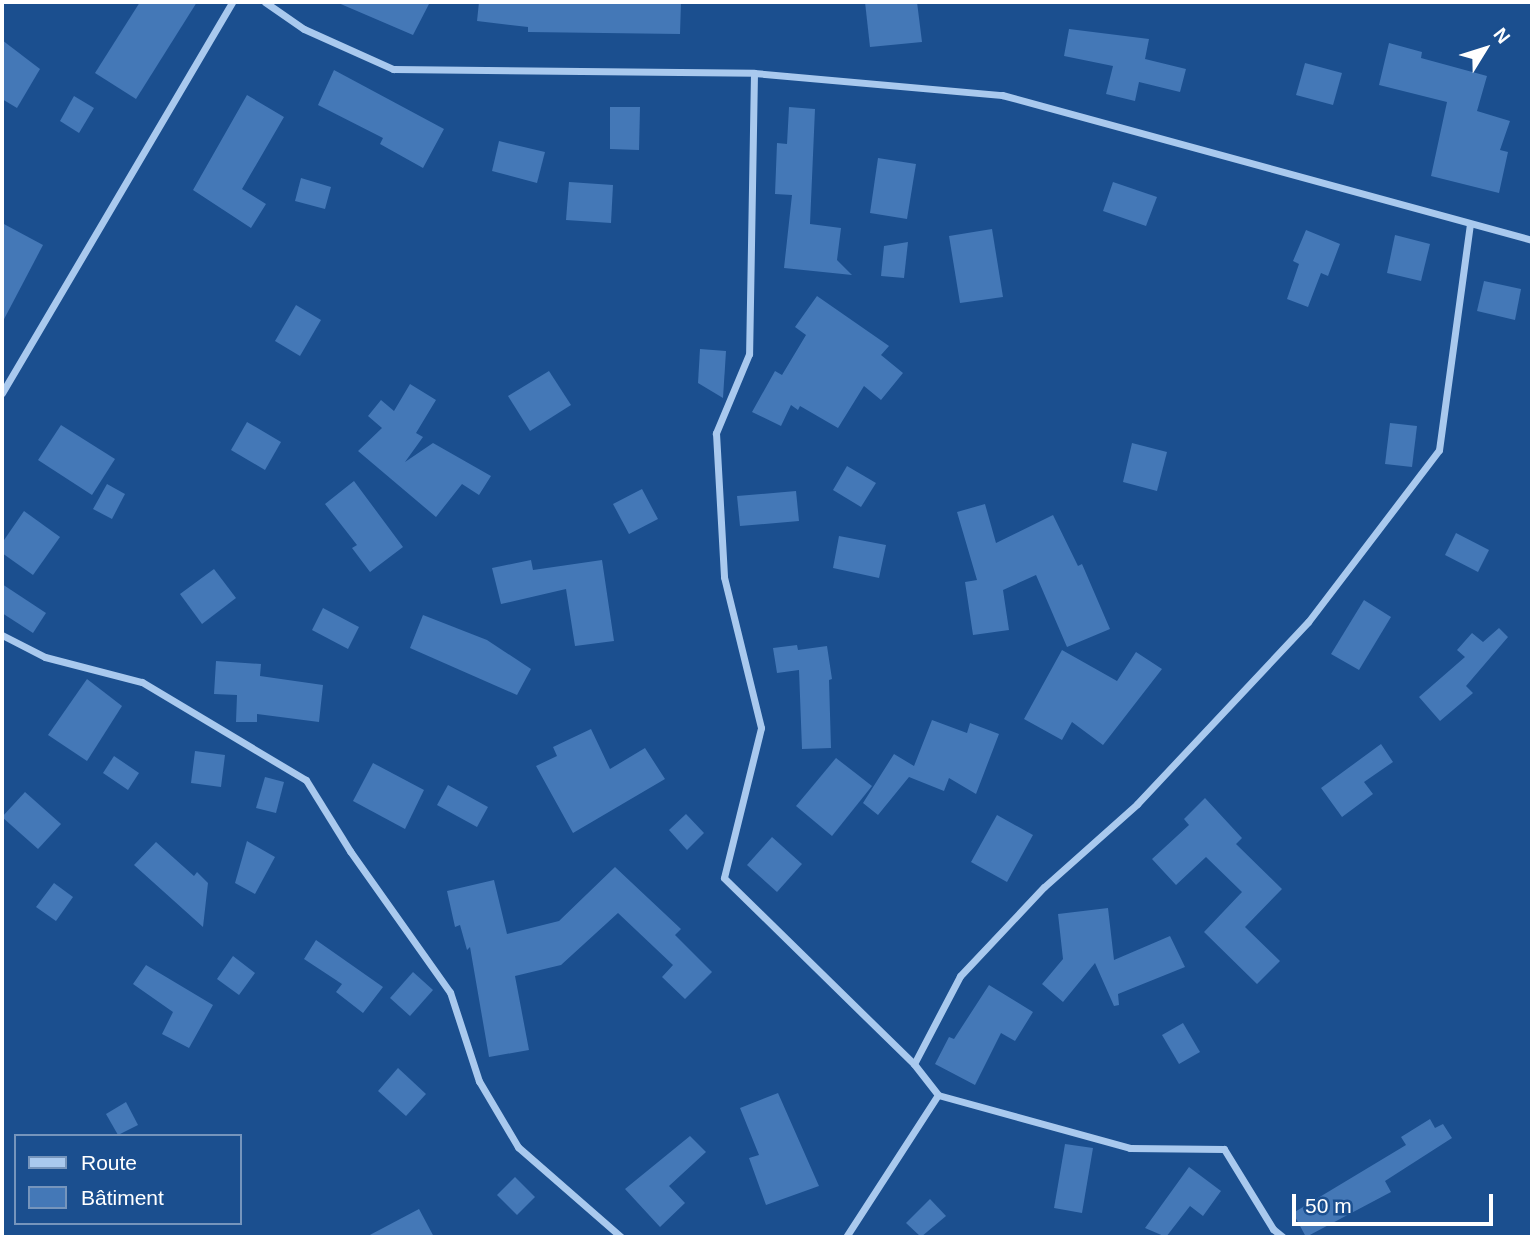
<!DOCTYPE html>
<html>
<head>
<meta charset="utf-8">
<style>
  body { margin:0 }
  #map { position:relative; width:1534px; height:1239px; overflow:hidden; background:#1b4f8f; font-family:Arial,sans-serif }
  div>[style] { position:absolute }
  .building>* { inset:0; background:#4478b7 }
  .street>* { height:7px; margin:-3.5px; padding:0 3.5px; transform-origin:3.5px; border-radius:3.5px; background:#a9c9ee }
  span { translate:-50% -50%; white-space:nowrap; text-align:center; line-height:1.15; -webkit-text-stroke:6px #1b4f8f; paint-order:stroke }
  .frame { position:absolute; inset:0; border:4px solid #fff; pointer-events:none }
  .legend { position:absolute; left:14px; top:1134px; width:228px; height:91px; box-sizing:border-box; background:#1b4f8f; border:2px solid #7695bc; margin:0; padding:9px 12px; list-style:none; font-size:21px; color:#fff }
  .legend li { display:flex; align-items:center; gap:14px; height:35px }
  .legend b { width:35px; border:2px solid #7695bc }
  .north { position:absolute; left:1450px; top:14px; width:70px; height:70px; -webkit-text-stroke:5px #1b4f8f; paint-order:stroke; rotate:52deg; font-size:19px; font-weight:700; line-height:28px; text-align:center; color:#fff }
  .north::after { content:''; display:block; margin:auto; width:24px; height:32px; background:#fff; clip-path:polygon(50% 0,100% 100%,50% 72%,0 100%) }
  .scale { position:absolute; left:1292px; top:1194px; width:201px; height:32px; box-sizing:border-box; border:4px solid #fff; border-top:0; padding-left:9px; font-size:21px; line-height:24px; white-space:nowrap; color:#fff; -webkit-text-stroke:5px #1b4f8f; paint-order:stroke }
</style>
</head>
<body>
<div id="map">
  <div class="building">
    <i style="clip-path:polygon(140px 2px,197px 2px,136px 99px,95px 73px)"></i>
    <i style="clip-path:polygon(336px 2px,430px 2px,413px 35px)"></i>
    <i style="clip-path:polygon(479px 2px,681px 2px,680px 34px,528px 32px,528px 27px,477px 21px)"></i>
    <i style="clip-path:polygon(865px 2px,917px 2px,922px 42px,870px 47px)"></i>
    <i style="clip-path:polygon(1069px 29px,1149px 39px,1145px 59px,1186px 69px,1180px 92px,1139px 82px,1135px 101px,1106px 94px,1113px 66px,1064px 56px)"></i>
    <i style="clip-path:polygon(2px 40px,40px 69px,17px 108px,2px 99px)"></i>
    <i style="clip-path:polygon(1389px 43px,1422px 52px,1421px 58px,1487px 76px,1477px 111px,1510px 121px,1500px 150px,1508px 152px,1499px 193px,1431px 176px,1447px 102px,1379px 85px)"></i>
    <i style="clip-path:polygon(1305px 63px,1342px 73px,1333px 105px,1296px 95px)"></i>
    <i style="clip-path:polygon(334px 70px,444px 129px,423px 168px,380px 144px,383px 138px,318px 105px)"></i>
    <i style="clip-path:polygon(247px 95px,284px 117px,242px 189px,266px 204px,251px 228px,193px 190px)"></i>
    <i style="clip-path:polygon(74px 96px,94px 108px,79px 133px,60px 121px)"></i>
    <i style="clip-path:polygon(610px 107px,640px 107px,639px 150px,610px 149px)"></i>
    <i style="clip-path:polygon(789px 107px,815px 109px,810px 224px,841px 228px,837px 260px,852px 275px,784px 268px,792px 195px,775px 194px,777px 143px,787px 144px)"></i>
    <i style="clip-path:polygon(499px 141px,545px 152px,537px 183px,492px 171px)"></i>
    <i style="clip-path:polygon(878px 158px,916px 164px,907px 219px,870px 213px)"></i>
    <i style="clip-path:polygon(301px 178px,331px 187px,325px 209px,295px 201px)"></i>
    <i style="clip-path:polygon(569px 182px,613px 185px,611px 223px,566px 220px)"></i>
    <i style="clip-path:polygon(1113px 182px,1157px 197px,1146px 226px,1103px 211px)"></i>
    <i style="clip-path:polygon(2px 223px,43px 245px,2px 323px)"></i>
    <i style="clip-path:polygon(992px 229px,1003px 297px,960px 303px,949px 236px)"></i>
    <i style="clip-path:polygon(1306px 230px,1340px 244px,1328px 276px,1321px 273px,1308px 307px,1287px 299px,1299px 264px,1293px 261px)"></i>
    <i style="clip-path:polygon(1395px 235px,1430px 244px,1421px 281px,1387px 273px)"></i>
    <i style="clip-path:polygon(908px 242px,904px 278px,881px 276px,884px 246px)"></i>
    <i style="clip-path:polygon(1484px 281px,1521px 289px,1515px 320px,1477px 311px)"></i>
    <i style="clip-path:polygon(817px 296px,889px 346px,881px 355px,903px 373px,881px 400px,864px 386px,838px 428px,800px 406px,798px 410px,791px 405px,781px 426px,752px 412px,775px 371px,782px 375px,806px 335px,795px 327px)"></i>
    <i style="clip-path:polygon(296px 305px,321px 320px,300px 356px,275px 341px)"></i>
    <i style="clip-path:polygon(700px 349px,726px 351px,723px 398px,698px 383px)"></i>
    <i style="clip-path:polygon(549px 371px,571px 405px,530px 431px,508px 396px)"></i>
    <i style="clip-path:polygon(410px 384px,436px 400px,416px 433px,423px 437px,405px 462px,433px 443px,491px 476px,479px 495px,462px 484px,436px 517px,358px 451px,382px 428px,368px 416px,381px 400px,394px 411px)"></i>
    <i style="clip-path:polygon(247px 422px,281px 442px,265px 470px,231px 450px)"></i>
    <i style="clip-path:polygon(1390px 423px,1417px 426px,1412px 467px,1385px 464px)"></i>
    <i style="clip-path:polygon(61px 425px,115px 459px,92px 495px,38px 460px)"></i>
    <i style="clip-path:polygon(1132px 443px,1167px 452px,1157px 491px,1123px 482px)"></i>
    <i style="clip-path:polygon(847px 466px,876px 483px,861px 507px,833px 490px)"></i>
    <i style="clip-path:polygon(354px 481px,403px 547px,370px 572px,352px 548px,357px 545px,325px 504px)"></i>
    <i style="clip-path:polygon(107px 484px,125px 494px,112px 519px,93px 509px)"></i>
    <i style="clip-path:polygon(642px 489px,658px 519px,629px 534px,613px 504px)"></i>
    <i style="clip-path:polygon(796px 491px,799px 521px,740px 526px,737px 496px)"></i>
    <i style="clip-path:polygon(985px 504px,996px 543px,1053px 515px,1078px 566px,1082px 564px,1110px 629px,1067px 647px,1036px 575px,1003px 590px,1009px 630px,973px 635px,965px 582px,977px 580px,957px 512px)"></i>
    <i style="clip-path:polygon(24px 511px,60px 537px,33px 575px,2px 553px,2px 543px)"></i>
    <i style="clip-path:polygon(1456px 533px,1489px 550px,1478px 572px,1445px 555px)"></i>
    <i style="clip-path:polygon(839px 536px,886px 545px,879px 578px,833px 568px)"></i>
    <i style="clip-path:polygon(531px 560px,533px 570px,602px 560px,614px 641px,575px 646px,566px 589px,501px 604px,492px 568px)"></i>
    <i style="clip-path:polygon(214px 569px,236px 598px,202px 624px,180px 594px)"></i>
    <i style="clip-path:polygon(2px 584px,46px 613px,33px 633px,2px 613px)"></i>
    <i style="clip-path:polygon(1364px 600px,1391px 617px,1359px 670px,1331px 654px)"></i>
    <i style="clip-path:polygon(323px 608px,359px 627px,348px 649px,312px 630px)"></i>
    <i style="clip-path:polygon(423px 615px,487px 640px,531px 669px,517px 695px,410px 648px)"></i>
    <i style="clip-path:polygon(1499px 628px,1508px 637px,1466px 686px,1473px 693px,1440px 721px,1419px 697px,1465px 657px,1457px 650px,1472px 633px,1483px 642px)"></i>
    <i style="clip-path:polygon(797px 645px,798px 650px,827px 646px,832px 679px,829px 680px,831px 748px,802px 749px,799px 670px,777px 673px,773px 648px)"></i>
    <i style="clip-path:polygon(1062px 650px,1117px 681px,1136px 652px,1162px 669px,1103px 745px,1072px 722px,1062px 740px,1024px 719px)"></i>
    <i style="clip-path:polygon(216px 661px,261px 664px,260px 676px,323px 685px,319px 722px,257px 714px,257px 722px,236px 722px,237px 695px,214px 694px)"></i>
    <i style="clip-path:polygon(87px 679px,122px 706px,87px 761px,48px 735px)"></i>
    <i style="clip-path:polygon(932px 720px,967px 733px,970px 723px,999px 734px,976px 794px,949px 778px,944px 791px,909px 777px,878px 815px,863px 803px,894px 754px,914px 766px)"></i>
    <i style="clip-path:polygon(591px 729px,610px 769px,645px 748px,665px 779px,573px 833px,536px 766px,557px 756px,553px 747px)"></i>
    <i style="clip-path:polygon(1381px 744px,1393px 762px,1364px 782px,1373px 794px,1342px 817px,1321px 788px)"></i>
    <i style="clip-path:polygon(195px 751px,225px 755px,221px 787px,191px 783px)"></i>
    <i style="clip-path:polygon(114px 756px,139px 773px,128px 790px,103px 773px)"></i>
    <i style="clip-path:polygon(836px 758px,872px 786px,832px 836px,796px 806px)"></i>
    <i style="clip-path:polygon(373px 763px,424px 790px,405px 829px,353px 801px)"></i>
    <i style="clip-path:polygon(265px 777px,284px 782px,276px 813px,256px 808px)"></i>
    <i style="clip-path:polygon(448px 785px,488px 807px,477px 827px,437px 805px)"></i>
    <i style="clip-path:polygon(25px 792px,61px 824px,38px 849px,2px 817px)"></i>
    <i style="clip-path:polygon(1205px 798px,1242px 838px,1236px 844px,1282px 889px,1245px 927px,1280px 961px,1257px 984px,1204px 932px,1242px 892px,1206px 857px,1176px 885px,1152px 859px,1189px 825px,1184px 819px)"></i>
    <i style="clip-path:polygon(686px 814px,704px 833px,687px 850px,669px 830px)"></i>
    <i style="clip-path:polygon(997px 815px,1033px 835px,1007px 882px,971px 862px)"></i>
    <i style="clip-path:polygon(772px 837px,802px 864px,777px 892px,747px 865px)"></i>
    <i style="clip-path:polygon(247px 841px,275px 857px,255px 894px,235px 883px)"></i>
    <i style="clip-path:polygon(156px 842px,194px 876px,197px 872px,208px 883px,203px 927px,134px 865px)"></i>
    <i style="clip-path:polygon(615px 867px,681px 929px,675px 935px,712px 972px,685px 999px,662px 977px,673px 965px,618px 913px,561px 965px,515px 976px,529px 1050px,489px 1057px,470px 947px,467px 950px,460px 925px,455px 927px,447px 891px,494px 880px,507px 934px,559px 921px)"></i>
    <i style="clip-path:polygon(54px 883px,73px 897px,56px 921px,36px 907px)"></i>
    <i style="clip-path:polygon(1108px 908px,1114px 960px,1170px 936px,1185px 967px,1118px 994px,1119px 1005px,1114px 1006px,1095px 963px,1063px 1002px,1042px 984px,1063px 959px,1058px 914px)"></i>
    <i style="clip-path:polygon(316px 940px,383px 987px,363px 1013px,336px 992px,342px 984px,304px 959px)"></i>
    <i style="clip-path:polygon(233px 956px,255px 973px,239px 995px,217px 979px)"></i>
    <i style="clip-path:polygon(146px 965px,213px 1005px,189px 1048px,162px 1034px,173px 1012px,133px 984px)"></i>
    <i style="clip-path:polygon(413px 972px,433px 990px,410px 1016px,390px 998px)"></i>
    <i style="clip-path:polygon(989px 985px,1033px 1012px,1015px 1041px,1001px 1033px,975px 1085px,935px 1064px,949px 1037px,954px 1039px)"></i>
    <i style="clip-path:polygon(1183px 1023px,1200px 1052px,1179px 1064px,1162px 1035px)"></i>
    <i style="clip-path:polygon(398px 1068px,426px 1094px,406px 1116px,378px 1091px)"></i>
    <i style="clip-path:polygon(778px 1093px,819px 1186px,766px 1205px,749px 1158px,759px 1155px,740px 1108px)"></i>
    <i style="clip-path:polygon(126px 1102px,138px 1125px,118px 1135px,106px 1114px)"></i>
    <i style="clip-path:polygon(1430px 1119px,1435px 1128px,1443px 1124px,1452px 1138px,1385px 1181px,1391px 1192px,1306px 1237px,1293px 1213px,1406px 1145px,1401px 1137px)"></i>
    <i style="clip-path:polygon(690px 1136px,706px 1152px,669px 1186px,685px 1203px,660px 1227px,625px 1189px)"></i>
    <i style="clip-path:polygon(1065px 1144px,1093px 1148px,1082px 1213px,1054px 1208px)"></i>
    <i style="clip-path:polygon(1189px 1167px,1221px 1191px,1203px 1216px,1190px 1206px,1166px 1237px,1145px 1228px)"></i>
    <i style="clip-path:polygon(515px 1177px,535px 1197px,517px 1215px,497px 1195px)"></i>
    <i style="clip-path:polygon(930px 1199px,946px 1216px,921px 1237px,906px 1223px)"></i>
    <i style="clip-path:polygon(419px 1209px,434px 1237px,366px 1237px)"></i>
  </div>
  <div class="street">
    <i style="left:265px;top:2px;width:47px;rotate:34.7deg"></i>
    <i style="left:304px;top:29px;width:98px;rotate:24.2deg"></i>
    <i style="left:393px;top:69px;width:361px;rotate:0.6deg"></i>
    <i style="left:754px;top:73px;width:249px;rotate:5.1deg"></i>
    <i style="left:1002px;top:95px;width:549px;rotate:15.3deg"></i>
    <i style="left:754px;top:73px;width:281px;rotate:91deg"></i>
    <i style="left:749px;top:354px;width:86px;rotate:112.7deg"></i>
    <i style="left:716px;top:433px;width:144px;rotate:86.8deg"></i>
    <i style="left:724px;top:577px;width:155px;rotate:76.2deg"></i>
    <i style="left:761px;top:728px;width:154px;rotate:103.9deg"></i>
    <i style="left:724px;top:878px;width:266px;rotate:44.4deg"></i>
    <i style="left:914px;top:1064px;width:39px;rotate:52deg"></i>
    <i style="left:938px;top:1095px;width:199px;rotate:15.4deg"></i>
    <i style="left:1130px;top:1148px;width:94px;rotate:0.6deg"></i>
    <i style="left:1224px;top:1149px;width:94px;rotate:58.5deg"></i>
    <i style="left:1273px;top:1229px;width:13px;rotate:39deg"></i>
    <i style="left:2px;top:393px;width:454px;rotate:-59.5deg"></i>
    <i style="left:2px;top:635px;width:48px;rotate:27.1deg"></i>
    <i style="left:45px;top:657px;width:100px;rotate:14.5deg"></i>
    <i style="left:142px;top:682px;width:191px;rotate:30.9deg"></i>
    <i style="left:306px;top:780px;width:84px;rotate:58.2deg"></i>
    <i style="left:350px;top:851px;width:173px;rotate:54.7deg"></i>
    <i style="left:450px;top:992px;width:94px;rotate:72deg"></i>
    <i style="left:479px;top:1081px;width:77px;rotate:59.4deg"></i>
    <i style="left:518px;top:1147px;width:137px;rotate:41.1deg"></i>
    <i style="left:914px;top:1064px;width:99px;rotate:-62.4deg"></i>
    <i style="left:960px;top:976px;width:122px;rotate:-46.7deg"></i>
    <i style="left:1044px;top:887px;width:125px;rotate:-41.7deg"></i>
    <i style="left:1137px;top:804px;width:250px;rotate:-46.8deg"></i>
    <i style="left:1308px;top:622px;width:216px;rotate:-52.7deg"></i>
    <i style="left:1439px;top:450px;width:228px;rotate:-82.2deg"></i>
    <i style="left:846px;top:1237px;width:169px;rotate:-57.1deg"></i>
  </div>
  <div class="frame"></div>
  <ul class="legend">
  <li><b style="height:9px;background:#a9c9ee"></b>Route</li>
  <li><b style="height:19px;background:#4478b7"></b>Bâtiment</li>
  </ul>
  <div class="north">N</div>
  <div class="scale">50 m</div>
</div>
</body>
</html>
